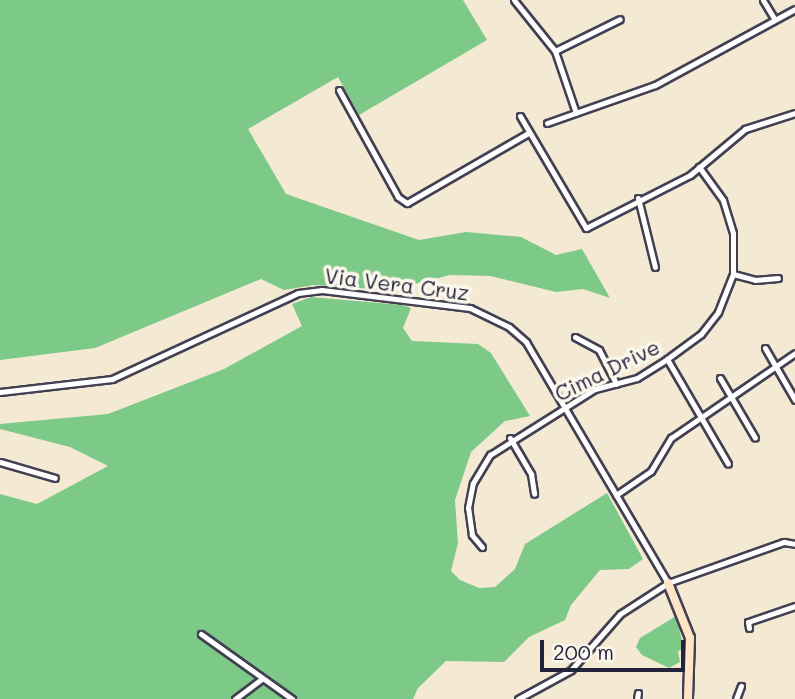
<!DOCTYPE html>
<html>
<head>
<meta charset="utf-8">
<style>
  body { margin:0 }
  #map { position:relative; width:795px; height:699px; overflow:hidden; background:#f4ead3; font-family:Mali,sans-serif }
  div>[style] { position:absolute }
  .green>* { inset:0; background:#7dc987 }
  .roads { filter:drop-shadow(2px 0 #424052) drop-shadow(-2px 0 #424052) drop-shadow(0 2px #424052) drop-shadow(0 -2px #424052) }
  .street>* { height:5px; margin:-2.5px; padding:0 2.5px; transform-origin:2.5px; border-radius:2.5px; background:#fff }
  .secondary>* { height:8px; margin:-4px; padding:0 4px; transform-origin:4px; border-radius:4px; background:#ffe4c6 }
  span { translate:-50% -50%; white-space:nowrap; text-align:center; line-height:1.15; -webkit-text-stroke:7px #fbf7ec; paint-order:stroke }
  .street-label { font-size:21px; color:#22223b }
  .scale { position:absolute; left:540px; top:640px; width:145px; height:32px; box-sizing:border-box; border:4px solid #22223b; border-top:0; padding-left:9px; font-size:21px; line-height:24px; white-space:nowrap; color:#22223b; -webkit-text-stroke:5px #fbf7ec; paint-order:stroke }
</style>
</head>
<body>
<div id="map">
  <div class="green">
    <i style="clip-path:polygon(0 0,463px 0,487px 40px,359px 115px,338px 77px,248px 129px,286px 194px,419px 240px,466px 232px,521px 237px,556px 255px,582px 249px,610px 298px,583px 289px,556px 292px,490px 276px,450px 275px,390px 290px,314px 285px,284px 290px,261px 279px,95px 348px,0 360px)"></i>
    <i style="clip-path:polygon(311px 297px,402px 305px,411px 308px,403px 328px,412px 341px,478px 344px,491px 353px,530px 416px,505px 421px,471px 452px,455px 500px,458px 543px,451px 571px,460px 580px,479px 588px,495px 587px,515px 569px,525px 544px,607px 493px,643px 559px,629px 569px,600px 570px,571px 605px,565px 620px,529px 637px,504px 662px,446px 661px,418px 688px,413px 699px,0 699px,0 494px,37px 504px,108px 466px,70px 447px,0 429px,0 424px,108px 414px,224px 369px,302px 326px,292px 304px)"></i>
    <i style="clip-path:polygon(676px 616px,684px 649px,678px 651px,680px 662px,669px 668px,642px 655px,636px 647px,640px 638px)"></i>
  </div>
  <div class="roads">
    <div class="street">
      <i style="left:514px;top:0;width:65px;rotate:51.2deg"></i>
      <i style="left:555px;top:51px;width:65px;rotate:71.3deg"></i>
      <i style="left:763px;top:0;width:21px;rotate:59deg"></i>
      <i style="left:555px;top:51px;width:72px;rotate:-26.2deg"></i>
      <i style="left:339px;top:90px;width:122px;rotate:61.1deg"></i>
      <i style="left:398px;top:197px;width:11px;rotate:34deg"></i>
      <i style="left:407px;top:203px;width:140px;rotate:-30deg"></i>
      <i style="left:520px;top:116px;width:130px;rotate:59.5deg"></i>
      <i style="left:586px;top:228px;width:117px;rotate:-27deg"></i>
      <i style="left:690px;top:175px;width:72px;rotate:-39.9deg"></i>
      <i style="left:745px;top:129px;width:52px;rotate:-17.7deg"></i>
      <i style="left:547px;top:123px;width:114px;rotate:-19.4deg"></i>
      <i style="left:655px;top:85px;width:159px;rotate:-28.5deg"></i>
      <i style="left:638px;top:198px;width:71px;rotate:76.2deg"></i>
      <i style="left:733px;top:274px;width:23px;rotate:15deg"></i>
      <i style="left:755px;top:280px;width:23px;rotate:-5deg"></i>
      <i style="left:575px;top:337px;width:27px;rotate:28deg"></i>
      <i style="left:599px;top:350px;width:38px;rotate:63deg"></i>
      <i style="left:765px;top:348px;width:60px;rotate:60deg"></i>
      <i style="left:667px;top:359px;width:121px;rotate:59.8deg"></i>
      <i style="left:720px;top:378px;width:69px;rotate:59.7deg"></i>
      <i style="left:0;top:392px;width:113px;rotate:-6.6deg"></i>
      <i style="left:112px;top:379px;width:205px;rotate:-24.8deg"></i>
      <i style="left:298px;top:293px;width:24px;rotate:-7deg"></i>
      <i style="left:322px;top:290px;width:149px;rotate:6.9deg"></i>
      <i style="left:470px;top:308px;width:43px;rotate:26deg"></i>
      <i style="left:509px;top:327px;width:23px;rotate:41deg"></i>
      <i style="left:526px;top:342px;width:280px;rotate:59.5deg"></i>
      <i style="left:510px;top:438px;width:42px;rotate:59.7deg"></i>
      <i style="left:531px;top:474px;width:20px;rotate:81deg"></i>
      <i style="left:0;top:462px;width:57px;rotate:16.2deg"></i>
      <i style="left:616px;top:495px;width:42px;rotate:-34.4deg"></i>
      <i style="left:651px;top:471px;width:39px;rotate:-59deg"></i>
      <i style="left:671px;top:438px;width:150px;rotate:-34.4deg"></i>
      <i style="left:482px;top:547px;width:16px;rotate:-130deg"></i>
      <i style="left:472px;top:535px;width:27px;rotate:-98deg"></i>
      <i style="left:468px;top:508px;width:25px;rotate:-79deg"></i>
      <i style="left:473px;top:483px;width:33px;rotate:-59deg"></i>
      <i style="left:490px;top:455px;width:124px;rotate:-32.2deg"></i>
      <i style="left:595px;top:389px;width:43px;rotate:-14.7deg"></i>
      <i style="left:637px;top:378px;width:36px;rotate:-32deg"></i>
      <i style="left:667px;top:359px;width:42px;rotate:-36.3deg"></i>
      <i style="left:701px;top:334px;width:28px;rotate:-52deg"></i>
      <i style="left:718px;top:312px;width:41px;rotate:-68.5deg"></i>
      <i style="left:733px;top:274px;width:41px;rotate:-90deg"></i>
      <i style="left:733px;top:233px;width:34px;rotate:-107deg"></i>
      <i style="left:723px;top:200px;width:41px;rotate:-126deg"></i>
      <i style="left:749px;top:628px;width:6px;rotate:-99deg"></i>
      <i style="left:748px;top:622px;width:50px;rotate:-18.8deg"></i>
      <i style="left:201px;top:634px;width:112px;rotate:35.5deg"></i>
      <i style="left:235px;top:699px;width:34px;rotate:-37deg"></i>
      <i style="left:518px;top:699px;width:60px;rotate:-28.7deg"></i>
      <i style="left:571px;top:670px;width:74px;rotate:-48.8deg"></i>
      <i style="left:620px;top:614px;width:57px;rotate:-32.9deg"></i>
      <i style="left:668px;top:583px;width:123px;rotate:-19.5deg"></i>
      <i style="left:784px;top:542px;width:11px;rotate:10deg"></i>
      <i style="left:637px;top:699px;width:6px;rotate:-81deg"></i>
      <i style="left:736px;top:699px;width:14px;rotate:-69deg"></i>
    </div>
    <div class="secondary">
      <i style="left:668px;top:583px;width:59px;rotate:68.2deg"></i>
      <i style="left:690px;top:638px;width:61px;rotate:91.9deg"></i>
    </div>
  </div>
  <div class="street-label">
    <span style="left:397px;top:284px;rotate:7deg">Via Vera Cruz</span>
    <span style="left:607px;top:370px;rotate:-26deg">Cima Drive</span>
  </div>
  <div class="scale">200 m</div>
</div>
</body>
</html>
